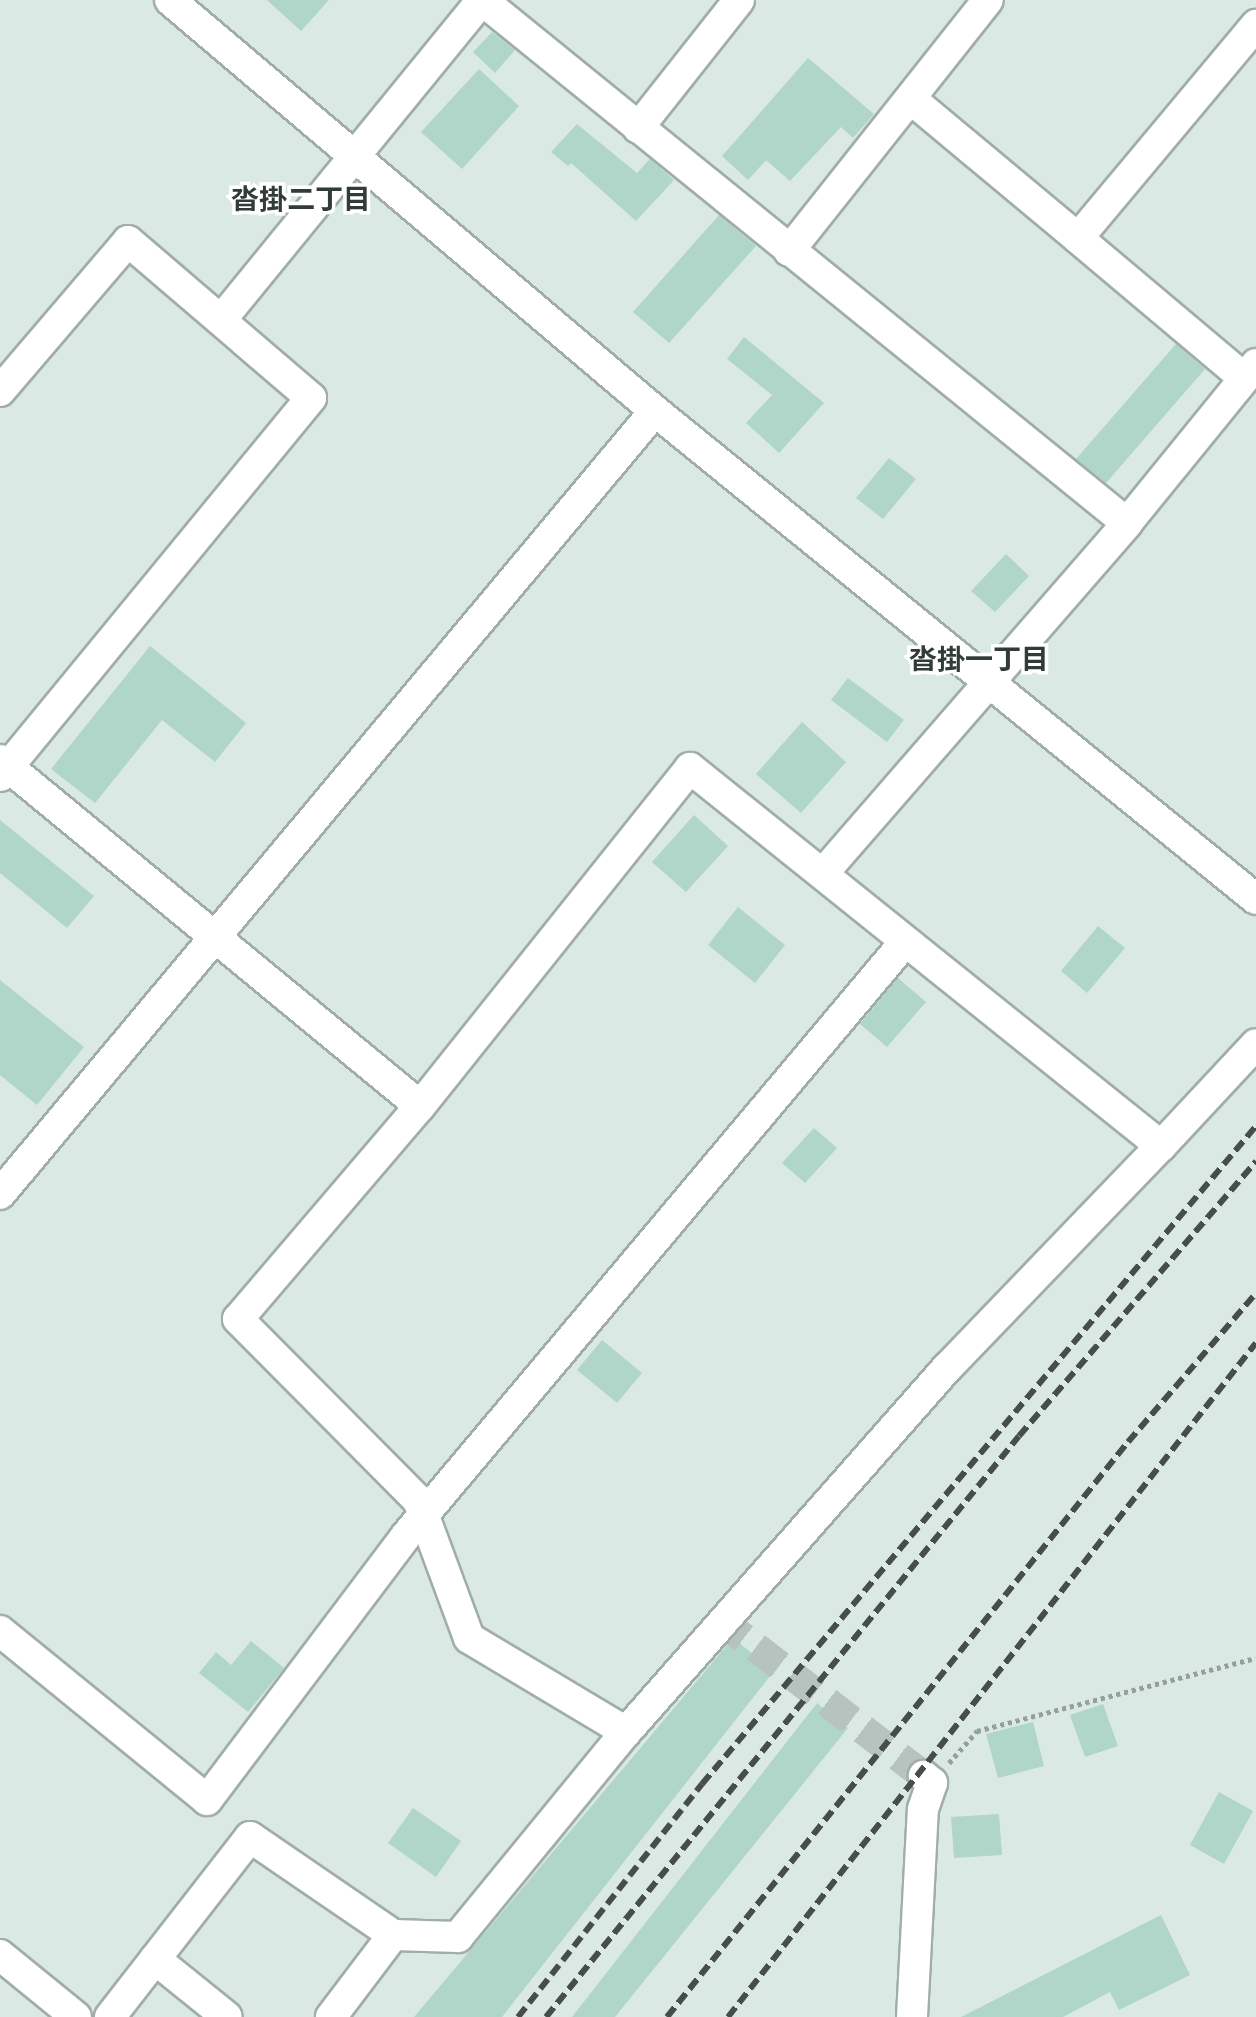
<!DOCTYPE html>
<html>
<head>
<meta charset="utf-8">
<style>
  body { margin:0 }
  #map { position:relative; width:1256px; height:2017px; overflow:hidden; background:#dbe9e4; font-family:"Archivo Narrow","Noto Sans JP",sans-serif }
  div>[style] { position:absolute }
  .building>* { inset:0; background:#b0d5c9 }
  .minor-tunnel>* { height:30px; margin-top:-15px; transform-origin:0; background:repeating-linear-gradient(90deg,#b7c3bf 0 30px,transparent 0 45px) }
  .path>* { height:5px; margin-top:-2.5px; transform-origin:0; background:repeating-linear-gradient(90deg,#95a09c 0 4px,transparent 0 8px) }
  .roads { filter:drop-shadow(2px 0 #a0ada9) drop-shadow(-2px 0 #a0ada9) drop-shadow(0 2px #a0ada9) drop-shadow(0 -2px #a0ada9) }
  .minor>* { height:30px; margin:-15px; padding:0 15px; transform-origin:15px; border-radius:15px; background:#fff }
  .rail>* { height:6px; margin-top:-3px; transform-origin:0; background:repeating-linear-gradient(90deg,#464d4a 0 12px,transparent 0 18px) }
  span { translate:-50% -50%; white-space:nowrap; text-align:center; line-height:1.15; -webkit-text-stroke:7px #fff; paint-order:stroke }
  .neighbourhood-label { font-size:28px; color:#313b38; font-weight:700 }
</style>
</head>
<body>
<div id="map">
  <div class="building">
    <i style="clip-path:polygon(267px 0,329px 0,301px 31px)"></i>
    <i style="clip-path:polygon(492px 32px,515px 50px,495px 73px,473px 52px)"></i>
    <i style="clip-path:polygon(808px 58px,874px 114px,853px 138px,841px 127px,790px 181px,766px 160px,748px 180px,722px 156px)"></i>
    <i style="clip-path:polygon(479px 69px,519px 106px,462px 169px,421px 132px)"></i>
    <i style="clip-path:polygon(577px 124px,637px 173px,650px 159px,674px 180px,636px 221px,571px 163px,568px 166px,551px 152px)"></i>
    <i style="clip-path:polygon(719px 215px,756px 246px,669px 343px,633px 312px)"></i>
    <i style="clip-path:polygon(744px 337px,824px 403px,779px 453px,746px 423px,772px 395px,727px 359px)"></i>
    <i style="clip-path:polygon(1176px 344px,1205px 369px,1106px 483px,1076px 459px)"></i>
    <i style="clip-path:polygon(889px 458px,916px 479px,883px 519px,856px 498px)"></i>
    <i style="clip-path:polygon(1006px 554px,1029px 576px,995px 612px,971px 591px)"></i>
    <i style="clip-path:polygon(150px 646px,246px 723px,215px 762px,162px 720px,95px 803px,51px 769px)"></i>
    <i style="clip-path:polygon(848px 678px,904px 720px,887px 742px,831px 700px)"></i>
    <i style="clip-path:polygon(802px 722px,846px 762px,801px 813px,756px 774px)"></i>
    <i style="clip-path:polygon(694px 815px,728px 846px,686px 892px,652px 862px)"></i>
    <i style="clip-path:polygon(0 820px,94px 896px,67px 928px,0 873px)"></i>
    <i style="clip-path:polygon(738px 907px,785px 945px,755px 983px,708px 945px)"></i>
    <i style="clip-path:polygon(1098px 926px,1125px 948px,1087px 993px,1061px 971px)"></i>
    <i style="clip-path:polygon(898px 978px,926px 1002px,887px 1047px,860px 1024px)"></i>
    <i style="clip-path:polygon(0 980px,84px 1047px,37px 1105px,0 1075px)"></i>
    <i style="clip-path:polygon(814px 1128px,837px 1148px,805px 1183px,782px 1163px)"></i>
    <i style="clip-path:polygon(602px 1340px,642px 1373px,617px 1403px,577px 1370px)"></i>
    <i style="clip-path:polygon(733px 1638px,774px 1671px,502px 2017px,414px 2017px)"></i>
    <i style="clip-path:polygon(251px 1641px,284px 1668px,248px 1712px,199px 1673px,216px 1652px,231px 1665px)"></i>
    <i style="clip-path:polygon(817px 1703px,848px 1728px,615px 2017px,572px 2017px)"></i>
    <i style="clip-path:polygon(1103px 1704px,1118px 1746px,1085px 1757px,1070px 1715px)"></i>
    <i style="clip-path:polygon(1033px 1722px,1044px 1766px,998px 1778px,986px 1734px)"></i>
    <i style="clip-path:polygon(1219px 1792px,1253px 1811px,1224px 1864px,1190px 1845px)"></i>
    <i style="clip-path:polygon(413px 1808px,461px 1841px,436px 1877px,388px 1843px)"></i>
    <i style="clip-path:polygon(999px 1814px,1002px 1855px,954px 1858px,951px 1817px)"></i>
    <i style="clip-path:polygon(1161px 1915px,1190px 1975px,1119px 2010px,1110px 1992px,1063px 2017px,961px 2017px)"></i>
  </div>
  <div class="minor-tunnel">
    <i style="left:720px;top:1620px;width:257px;rotate:37.4deg"></i>
  </div>
  <div class="path">
    <i style="left:949px;top:1763px;width:43px;rotate:-48.8deg"></i>
    <i style="left:977px;top:1731px;width:288px;rotate:-14.7deg"></i>
  </div>
  <div class="roads">
    <div class="minor">
      <i style="left:170px;top:0;width:636px;rotate:40.28deg"></i>
      <i style="left:655px;top:411px;width:774px;rotate:39.08deg"></i>
      <i style="left:482px;top:0;width:830px;rotate:39.04deg"></i>
      <i style="left:911px;top:99px;width:217px;rotate:39.8deg"></i>
      <i style="left:638px;top:128px;width:163px;rotate:-51.7deg"></i>
      <i style="left:789px;top:251px;width:320px;rotate:-51.6deg"></i>
      <i style="left:221px;top:320px;width:413px;rotate:-50.8deg"></i>
      <i style="left:1244px;top:378px;width:217px;rotate:-139.9deg"></i>
      <i style="left:1078px;top:238px;width:278px;rotate:-50.1deg"></i>
      <i style="left:0;top:391px;width:197px;rotate:-49.5deg"></i>
      <i style="left:128px;top:241px;width:241px;rotate:40.6deg"></i>
      <i style="left:311px;top:398px;width:489px;rotate:129.4deg"></i>
      <i style="left:0;top:760px;width:544px;rotate:39.48deg"></i>
      <i style="left:825px;top:871px;width:461px;rotate:-49deg"></i>
      <i style="left:1127px;top:523px;width:205px;rotate:-50.9deg"></i>
      <i style="left:1161px;top:1146px;width:604px;rotate:-141.25deg"></i>
      <i style="left:690px;top:768px;width:433px;rotate:128.6deg"></i>
      <i style="left:420px;top:1106px;width:280px;rotate:130.5deg"></i>
      <i style="left:238px;top:1319px;width:255px;rotate:45.2deg"></i>
      <i style="left:418px;top:1500px;width:147px;rotate:69.7deg"></i>
      <i style="left:469px;top:1638px;width:183px;rotate:30.9deg"></i>
      <i style="left:626px;top:1732px;width:488px;rotate:-48.6deg"></i>
      <i style="left:949px;top:1366px;width:306px;rotate:-46.1deg"></i>
      <i style="left:1161px;top:1146px;width:139px;rotate:-47deg"></i>
      <i style="left:0;top:1194px;width:1021px;rotate:-50.09deg"></i>
      <i style="left:0;top:1631px;width:267px;rotate:39.2deg"></i>
      <i style="left:207px;top:1800px;width:329px;rotate:-53deg"></i>
      <i style="left:405px;top:1537px;width:777px;rotate:-49.96deg"></i>
      <i style="left:393px;top:1935px;width:65px;rotate:1.8deg"></i>
      <i style="left:458px;top:1937px;width:265px;rotate:-50.7deg"></i>
      <i style="left:0;top:1955px;width:98px;rotate:39.2deg"></i>
      <i style="left:155px;top:1959px;width:92px;rotate:38.9deg"></i>
      <i style="left:110px;top:2017px;width:228px;rotate:-52.1deg"></i>
      <i style="left:250px;top:1837px;width:173px;rotate:34.4deg"></i>
      <i style="left:393px;top:1935px;width:103px;rotate:127.1deg"></i>
      <i style="left:912px;top:2017px;width:208px;rotate:-87deg"></i>
      <i style="left:923px;top:1809px;width:28px;rotate:-71deg"></i>
      <i style="left:932px;top:1783px;width:11px;rotate:-139deg"></i>
    </div>
  </div>
  <div class="rail">
    <i style="left:518px;top:2017px;width:297px;rotate:-51.7deg"></i>
    <i style="left:702px;top:1784px;width:860px;rotate:-49.9deg"></i>
    <i style="left:546px;top:2017px;width:749px;rotate:-50.85deg"></i>
    <i style="left:1019px;top:1436px;width:363px;rotate:-49.2deg"></i>
    <i style="left:667px;top:2017px;width:737px;rotate:-51.28deg"></i>
    <i style="left:1128px;top:1442px;width:196px;rotate:-49.3deg"></i>
    <i style="left:728px;top:2017px;width:856px;rotate:-51.93deg"></i>
  </div>
  <div class="neighbourhood-label">
    <span style="left:301px;top:199px">沓掛二丁目</span>
    <span style="left:979px;top:659px">沓掛一丁目</span>
  </div>
</div>
</body>
</html>
